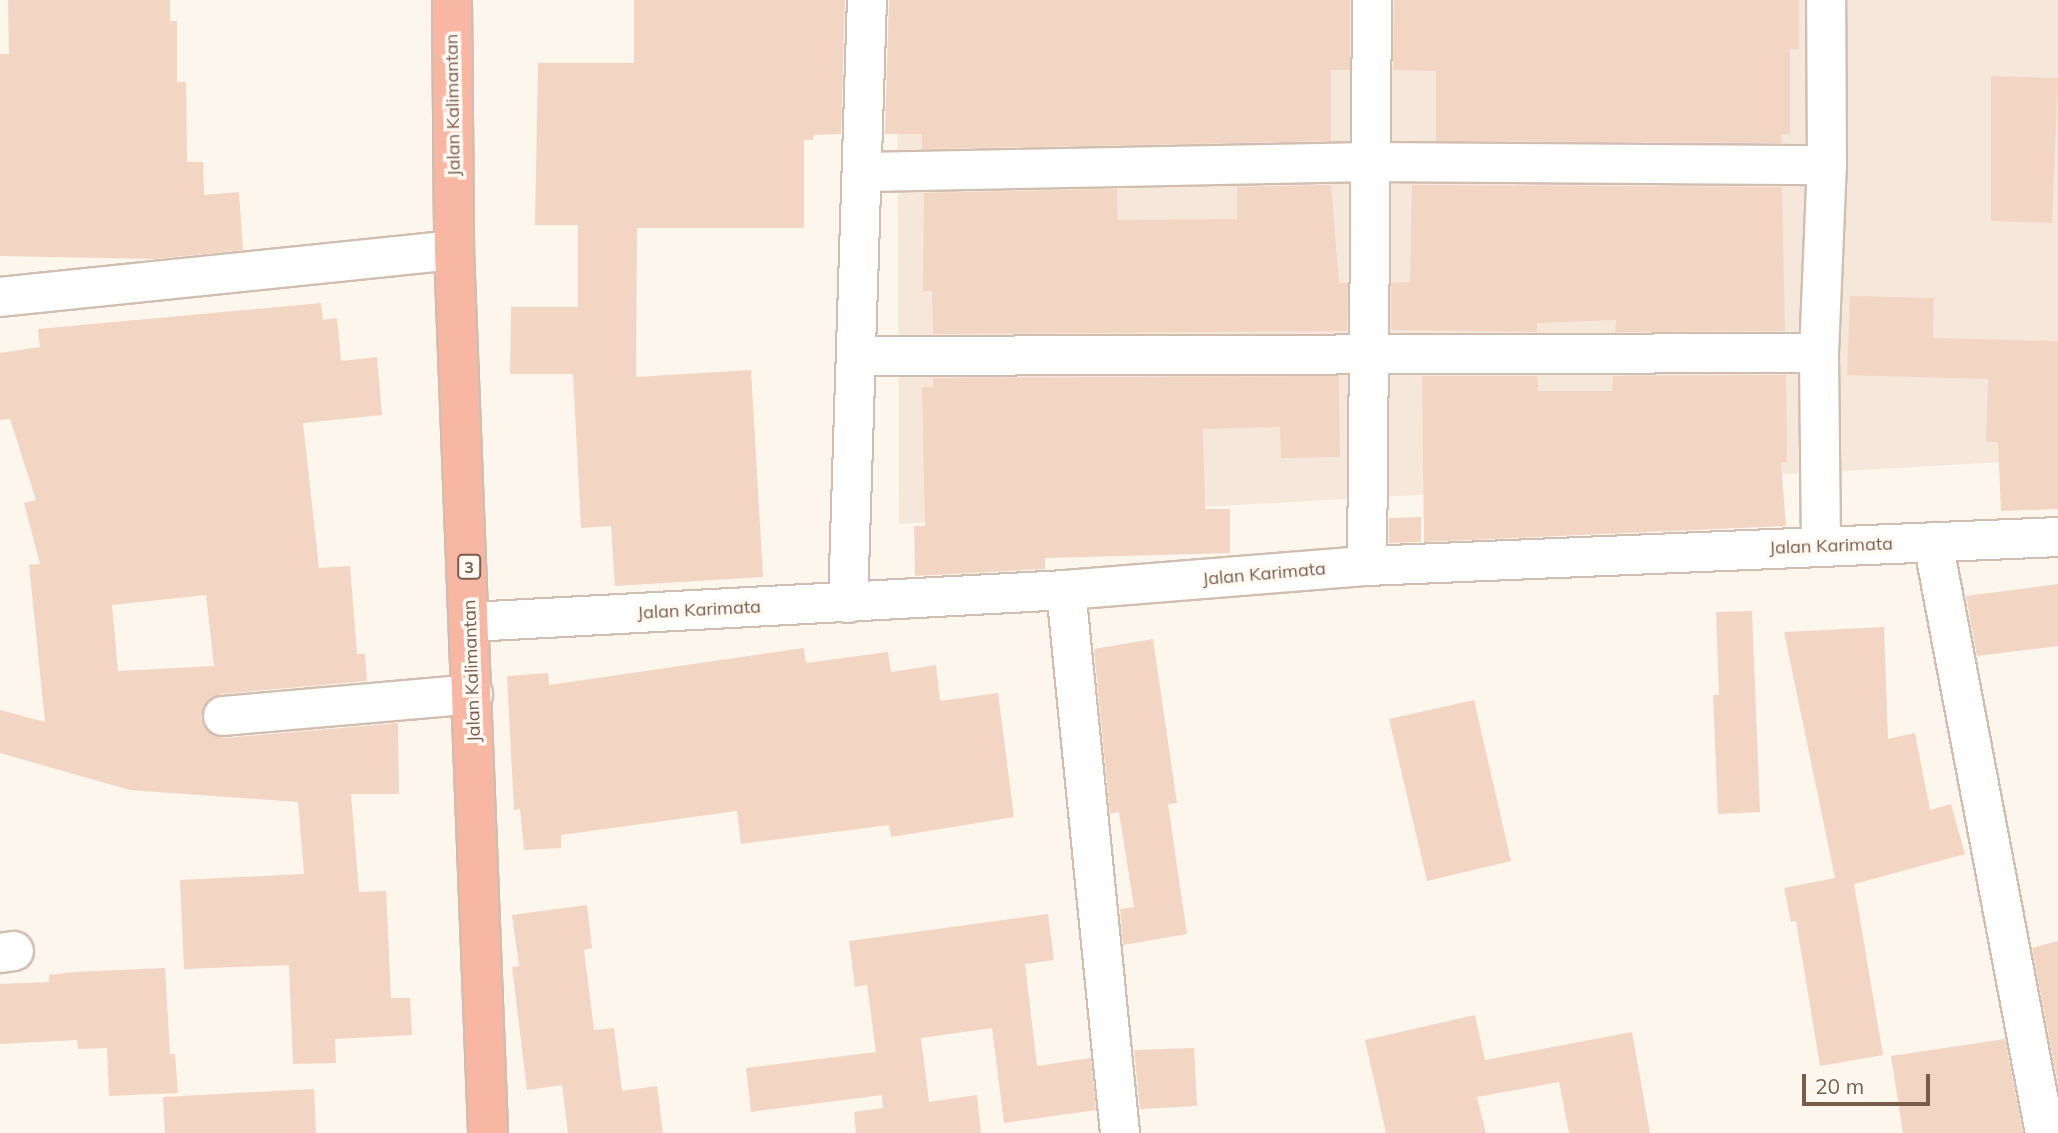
<!DOCTYPE html>
<html>
<head>
<meta charset="utf-8">
<style>
  body { margin:0 }
  #map { position:relative; width:2058px; height:1133px; overflow:hidden; background:#fdf6ec; font-family:Mulish,sans-serif }
  div>[style] { position:absolute }
  .residential>* { inset:0; background:#f5e8da }
  .building>* { inset:0; background:#f3d5c3 }
  .roads { filter:drop-shadow(2px 0 #d1beb0) drop-shadow(-2px 0 #d1beb0) drop-shadow(0 2px #d1beb0) drop-shadow(0 -2px #d1beb0) }
  .minor>* { height:38px; margin:-19px; padding:0 19px; transform-origin:19px; border-radius:19px; background:#fff }
  .highway>* { height:38px; margin:-19px; padding:0 19px; transform-origin:19px; border-radius:19px; background:#f7b7a3 }
  span { translate:-50% -50%; white-space:nowrap; text-align:center; line-height:1.15; -webkit-text-stroke:7px #fffaf3; paint-order:stroke }
  .shield-label span { padding:2px 5px; background:#fffaf3; border:2px solid; border-radius:5px; -webkit-text-stroke-width:0 }
  .shield-label { font-size:16px; color:#7a5c4d; font-weight:700 }
  .street-label { font-size:18px; color:#7a5c4d }
  .scale { position:absolute; left:1802px; top:1074px; width:128px; height:32px; box-sizing:border-box; border:4px solid #7a5c4d; border-top:0; padding-left:9px; font-size:21px; line-height:24px; white-space:nowrap; color:#7a5c4d; -webkit-text-stroke:5px #fffaf3; paint-order:stroke }
</style>
</head>
<body>
<div id="map">
  <div class="residential">
    <i style="clip-path:polygon(897px 0,2058px 0,2058px 459px,899px 524px)"></i>
  </div>
  <div class="building">
    <i style="clip-path:polygon(8px 0,170px 0,170px 21px,177px 21px,177px 82px,186px 82px,187px 162px,203px 162px,204px 195px,239px 192px,243px 250px,155px 259px,0 256px,0 54px,9px 54px)"></i>
    <i style="clip-path:polygon(634px 0,845px 0,841px 134px,814px 135px,813px 140px,804px 140px,804px 228px,637px 228px,636px 377px,751px 370px,763px 577px,615px 586px,611px 526px,581px 528px,573px 374px,510px 374px,511px 307px,578px 307px,578px 225px,535px 225px,538px 63px,634px 63px)"></i>
    <i style="clip-path:polygon(889px 0,1350px 0,1350px 70px,1331px 70px,1331px 141px,922px 149px,922px 134px,885px 134px)"></i>
    <i style="clip-path:polygon(1394px 0,1799px 0,1799px 49px,1790px 49px,1790px 134px,1781px 134px,1782px 143px,1436px 141px,1436px 71px,1393px 70px)"></i>
    <i style="clip-path:polygon(1991px 76px,2058px 78px,2052px 223px,1991px 221px)"></i>
    <i style="clip-path:polygon(1331px 185px,1339px 283px,1348px 283px,1347px 331px,933px 334px,932px 291px,923px 291px,924px 193px,1117px 189px,1118px 220px,1237px 219px,1237px 187px)"></i>
    <i style="clip-path:polygon(1412px 185px,1782px 187px,1785px 331px,1615px 332px,1616px 320px,1537px 323px,1537px 332px,1391px 330px,1391px 283px,1410px 282px)"></i>
    <i style="clip-path:polygon(1850px 296px,1934px 298px,1933px 338px,2058px 341px,2058px 509px,2001px 511px,1998px 442px,1986px 442px,1988px 379px,1847px 375px)"></i>
    <i style="clip-path:polygon(evenodd,321px 303px,323px 320px,337px 318px,341px 361px,377px 357px,382px 415px,303px 423px,319px 568px,350px 566px,357px 654px,365px 654px,367px 681px,221px 694px,204px 706px,201px 719px,213px 735px,225px 738px,398px 723px,399px 794px,351px 794px,359px 892px,386px 891px,391px 998px,410px 998px,412px 1035px,335px 1039px,336px 1063px,293px 1064px,289px 965px,184px 969px,180px 880px,304px 874px,298px 802px,130px 790px,0 753px,0 710px,45px 722px,29px 565px,40px 564px,24px 503px,36px 500px,10px 419px,0 420px,0 353px,40px 347px,38px 329px,321px 303px,206px 595px,214px 666px,118px 671px,112px 605px,206px 595px)"></i>
    <i style="clip-path:polygon(1786px 375px,1787px 462px,1781px 462px,1786px 526px,1424px 542px,1422px 376px,1537px 376px,1538px 391px,1612px 391px,1613px 376px)"></i>
    <i style="clip-path:polygon(1339px 376px,1340px 457px,1281px 458px,1280px 427px,1203px 429px,1205px 509px,1230px 509px,1230px 553px,1045px 558px,1045px 569px,915px 576px,914px 526px,925px 526px,922px 387px,934px 387px,933px 378px)"></i>
    <i style="clip-path:polygon(1421px 517px,1421px 542px,1389px 543px,1389px 518px)"></i>
    <i style="clip-path:polygon(2058px 584px,2058px 646px,1977px 656px,1966px 596px)"></i>
    <i style="clip-path:polygon(1752px 611px,1760px 812px,1718px 814px,1713px 695px,1719px 695px,1716px 612px)"></i>
    <i style="clip-path:polygon(1884px 627px,1888px 739px,1915px 733px,1930px 810px,1951px 804px,1965px 854px,1854px 884px,1883px 1055px,1820px 1066px,1796px 921px,1791px 922px,1784px 888px,1835px 878px,1784px 632px)"></i>
    <i style="clip-path:polygon(1153px 639px,1177px 803px,1168px 804px,1187px 934px,1123px 945px,1120px 909px,1134px 907px,1119px 812px,1110px 814px,1094px 649px)"></i>
    <i style="clip-path:polygon(804px 648px,806px 663px,888px 652px,891px 672px,936px 665px,940px 701px,998px 693px,1014px 817px,891px 837px,889px 825px,741px 844px,737px 811px,561px 835px,561px 848px,524px 850px,520px 809px,514px 810px,507px 676px,548px 673px,549px 685px)"></i>
    <i style="clip-path:polygon(1474px 700px,1511px 861px,1427px 881px,1389px 719px)"></i>
    <i style="clip-path:polygon(587px 905px,592px 948px,584px 950px,594px 1030px,614px 1028px,622px 1091px,657px 1086px,663px 1133px,568px 1133px,562px 1085px,527px 1090px,512px 967px,519px 966px,512px 915px)"></i>
    <i style="clip-path:polygon(1048px 914px,1054px 960px,1025px 964px,1037px 1066px,1091px 1058px,1096px 1110px,1004px 1123px,992px 1028px,921px 1038px,929px 1102px,977px 1095px,981px 1133px,856px 1133px,854px 1112px,883px 1108px,882px 1095px,751px 1112px,746px 1068px,876px 1052px,867px 985px,855px 987px,849px 941px)"></i>
    <i style="clip-path:polygon(2058px 941px,2058px 1084px,2032px 948px)"></i>
    <i style="clip-path:polygon(165px 968px,170px 1054px,175px 1054px,178px 1093px,109px 1096px,107px 1048px,78px 1049px,77px 1040px,0 1044px,0 984px,49px 982px,49px 975px,74px 972px)"></i>
    <i style="clip-path:polygon(1475px 1015px,1485px 1060px,1632px 1032px,1650px 1133px,1569px 1133px,1559px 1082px,1477px 1097px,1486px 1133px,1386px 1133px,1365px 1040px)"></i>
    <i style="clip-path:polygon(2005px 1039px,2023px 1133px,1903px 1133px,1891px 1056px)"></i>
    <i style="clip-path:polygon(1194px 1048px,1197px 1106px,1140px 1109px,1134px 1050px)"></i>
    <i style="clip-path:polygon(314px 1089px,316px 1133px,165px 1133px,163px 1097px)"></i>
  </div>
  <div class="roads">
    <div class="minor">
      <i style="left:865px;top:172px;width:505px;rotate:-1.13deg"></i>
      <i style="left:1370px;top:162px;width:457px;rotate:0.4deg"></i>
      <i style="left:0;top:297px;width:456px;rotate:-5.9deg"></i>
      <i style="left:859px;top:356px;width:960px;rotate:-0.18deg"></i>
      <i style="left:1933px;top:542px;width:602px;rotate:79.27deg"></i>
      <i style="left:1821px;top:546px;width:193px;rotate:-90.6deg"></i>
      <i style="left:1819px;top:353px;width:188px;rotate:-87.6deg"></i>
      <i style="left:1827px;top:165px;width:165px;rotate:-90.3deg"></i>
      <i style="left:1367px;top:566px;width:566px;rotate:-89.49deg"></i>
      <i style="left:1066px;top:590px;width:546px;rotate:84.32deg"></i>
      <i style="left:848px;top:603px;width:603px;rotate:-88.2deg"></i>
      <i style="left:471px;top:622px;width:596px;rotate:-3.08deg"></i>
      <i style="left:1066px;top:590px;width:302px;rotate:-4.6deg"></i>
      <i style="left:1367px;top:566px;width:692px;rotate:-2.4deg"></i>
      <i style="left:223px;top:716px;width:251px;rotate:-5deg"></i>
      <i style="left:0;top:953px;width:14px;rotate:-8deg"></i>
    </div>
    <div class="highway">
      <i style="left:452px;top:0;width:250px;rotate:89.5deg"></i>
      <i style="left:454px;top:250px;width:884px;rotate:87.79deg"></i>
    </div>
  </div>
  <div class="shield-label">
    <span style="left:469px;top:567px">3</span>
  </div>
  <div class="street-label">
    <span style="left:453px;top:105px;rotate:-91deg">Jalan Kalimantan</span>
    <span style="left:1831px;top:546px;rotate:-2deg">Jalan Karimata</span>
    <span style="left:1264px;top:574px;rotate:-5deg">Jalan Karimata</span>
    <span style="left:699px;top:610px;rotate:-3deg">Jalan Karimata</span>
    <span style="left:472px;top:671px;rotate:-92deg">Jalan Kalimantan</span>
  </div>
  <div class="scale">20 m</div>
</div>
</body>
</html>
